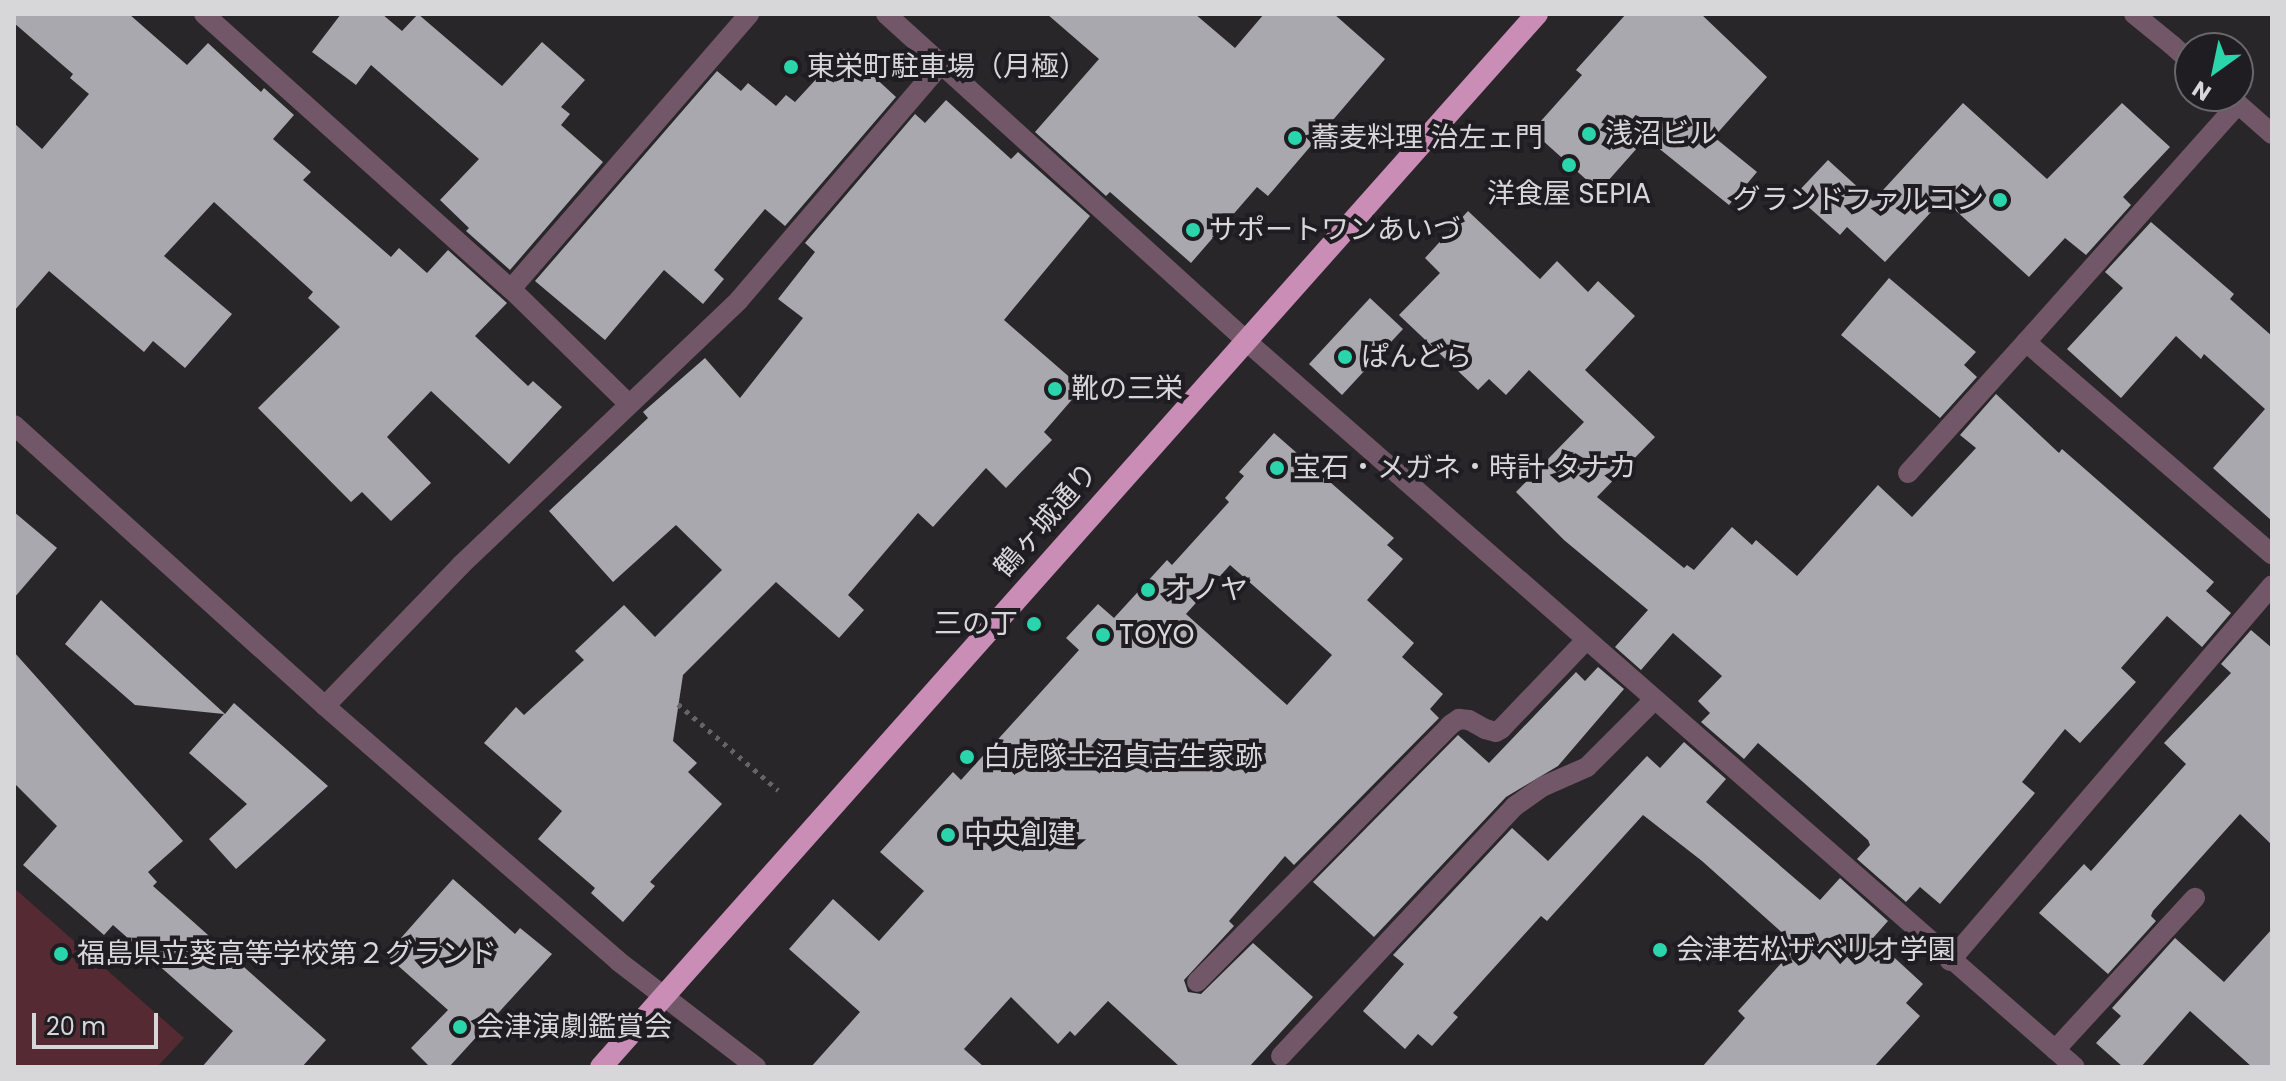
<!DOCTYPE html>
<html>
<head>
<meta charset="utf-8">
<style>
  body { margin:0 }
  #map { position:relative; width:2286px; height:1081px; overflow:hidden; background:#29262a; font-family:Poppins,"Noto Sans JP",sans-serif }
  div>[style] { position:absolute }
  .green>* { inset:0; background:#562a33 }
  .building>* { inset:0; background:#a8a8ae }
  .path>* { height:5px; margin-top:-2.5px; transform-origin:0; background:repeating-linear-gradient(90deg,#676468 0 4px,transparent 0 10px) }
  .minor>* { height:20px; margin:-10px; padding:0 10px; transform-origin:10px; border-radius:10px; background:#725768 }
  .tertiary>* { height:20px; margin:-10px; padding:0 10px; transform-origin:10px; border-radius:10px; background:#725768 }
  .trunk>* { height:22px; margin:-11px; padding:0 11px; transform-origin:11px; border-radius:11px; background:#ca8db6 }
  .dots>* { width:22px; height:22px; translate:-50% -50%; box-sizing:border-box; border:4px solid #1f1d21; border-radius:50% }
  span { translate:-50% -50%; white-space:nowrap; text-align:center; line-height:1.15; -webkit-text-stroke:8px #1f1d21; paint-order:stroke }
  .poi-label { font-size:28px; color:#d7d6d8 }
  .left { translate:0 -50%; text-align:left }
  .right { translate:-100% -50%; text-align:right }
  .street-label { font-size:28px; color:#d7d6d8 }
  .frame { position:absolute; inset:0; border:16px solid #d7d6d8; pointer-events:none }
  .north { position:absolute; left:2174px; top:32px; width:80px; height:80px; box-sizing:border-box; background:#1f1d21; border:2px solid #69676a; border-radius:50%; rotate:213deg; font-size:22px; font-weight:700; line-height:32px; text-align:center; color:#d7d6d8 }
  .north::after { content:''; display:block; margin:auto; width:28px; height:36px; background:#2bd5ac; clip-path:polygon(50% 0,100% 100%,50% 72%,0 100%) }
  .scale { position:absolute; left:32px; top:1013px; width:126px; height:36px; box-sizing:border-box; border:4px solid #d7d6d8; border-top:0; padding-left:10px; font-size:24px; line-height:28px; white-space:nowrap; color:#d7d6d8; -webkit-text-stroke:6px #1f1d21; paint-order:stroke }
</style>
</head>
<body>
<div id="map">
  <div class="green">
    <i style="clip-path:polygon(14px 888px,184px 1038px,157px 1067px,14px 1067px)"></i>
  </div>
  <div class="building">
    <i style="clip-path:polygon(14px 14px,129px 14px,187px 65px,208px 43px,261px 92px,264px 88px,294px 115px,273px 139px,311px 172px,303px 180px,391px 257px,399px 248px,427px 273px,448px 250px,507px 303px,475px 336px,528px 386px,533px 381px,562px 407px,509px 464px,431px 391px,387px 437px,431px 483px,391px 521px,362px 492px,351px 502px,258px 408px,340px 327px,308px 298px,313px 292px,214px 202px,164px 256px,232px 314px,185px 368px,153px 341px,144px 352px,49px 271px,14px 311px,14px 123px,42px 149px,89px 94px,70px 78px,73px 74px,14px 23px)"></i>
    <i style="clip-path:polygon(341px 14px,382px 14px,402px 31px,418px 14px,502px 86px,542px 42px,585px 80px,561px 107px,570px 114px,561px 125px,603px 162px,510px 270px,466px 231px,469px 228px,440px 200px,479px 159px,371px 65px,356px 85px,312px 52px)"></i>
    <i style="clip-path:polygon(1047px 14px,1195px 14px,1235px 48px,1264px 14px,1334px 14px,1385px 59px,1268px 196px,1257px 187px,1191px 263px,1110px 192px,1106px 196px,1035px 132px,1099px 59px)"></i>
    <i style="clip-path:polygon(1626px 14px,1701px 14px,1767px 77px,1714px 137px,1757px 172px,1729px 205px,1646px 138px,1599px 191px,1532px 131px,1582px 75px,1576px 70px)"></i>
    <i style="clip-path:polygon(844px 49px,896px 97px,785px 226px,765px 209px,714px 270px,724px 279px,703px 304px,664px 270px,605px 340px,535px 281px,717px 71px,741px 91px,748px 83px,776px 106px,786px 95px,795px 102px)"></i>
    <i style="clip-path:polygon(946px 100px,1011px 159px,1018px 152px,1090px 216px,1004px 320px,1082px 388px,1044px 432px,1052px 440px,1006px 488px,986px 468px,933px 527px,918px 513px,848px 595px,864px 610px,839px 638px,776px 582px,683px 675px,673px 741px,697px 763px,688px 772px,722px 804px,650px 882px,655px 886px,623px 922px,591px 893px,595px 888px,538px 839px,562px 811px,484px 743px,516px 707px,524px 715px,584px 660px,575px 651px,624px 605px,655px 637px,722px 570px,676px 525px,613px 582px,549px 511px,648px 418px,643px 412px,705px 358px,740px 398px,803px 318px,778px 299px,815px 252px,805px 243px,915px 114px,925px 123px)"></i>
    <i style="clip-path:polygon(1963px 103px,2047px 179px,2122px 103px,2170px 147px,2123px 197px,2131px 205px,2086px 255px,2065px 238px,2029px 277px,1943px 199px,1885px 262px,1847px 227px,1840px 235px,1795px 195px,1828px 160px,1873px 201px)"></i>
    <i style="clip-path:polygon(1468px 211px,1540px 279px,1557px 261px,1588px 292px,1598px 281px,1635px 316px,1585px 370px,1655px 437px,1597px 497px,1684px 568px,1687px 565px,1694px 570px,1732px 527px,1752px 545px,1756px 540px,1797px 576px,1878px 485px,1912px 517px,1976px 448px,1960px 435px,1996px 394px,2059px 453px,2062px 449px,2214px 582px,2206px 591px,2231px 613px,2202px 647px,2167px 616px,2121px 668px,2136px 682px,2080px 743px,2065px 729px,2022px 782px,2035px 793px,1940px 904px,1920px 887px,1906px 902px,1857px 859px,1870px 845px,1868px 840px,1803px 782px,1758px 743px,1744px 759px,1701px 722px,1710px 713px,1698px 701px,1722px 676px,1673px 633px,1641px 670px,1615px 647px,1648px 610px,1564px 540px,1516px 492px,1584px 422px,1529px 370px,1506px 395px,1489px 379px,1478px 390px,1399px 315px,1440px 273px,1425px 258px)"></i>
    <i style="clip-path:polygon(2151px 222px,2234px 294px,2230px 299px,2272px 336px,2272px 521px,2213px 468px,2265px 409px,2204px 354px,2201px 359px,2176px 336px,2121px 398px,2067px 349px,2123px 288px,2105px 272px)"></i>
    <i style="clip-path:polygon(1889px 278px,1976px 352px,1964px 365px,1977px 377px,1940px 418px,1841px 335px)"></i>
    <i style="clip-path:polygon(1370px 298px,1403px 329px,1342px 395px,1309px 364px)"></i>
    <i style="clip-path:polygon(evenodd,1274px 433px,1394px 538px,1387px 545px,1403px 559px,1367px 600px,1414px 643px,1402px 657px,1443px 694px,1430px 709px,1439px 718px,1294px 865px,1285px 856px,1229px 921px,1234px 926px,1184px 980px,1188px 992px,1201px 994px,1253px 943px,1313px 997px,1249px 1067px,1180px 1067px,1108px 1001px,1075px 1036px,1070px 1031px,1058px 1044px,1011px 997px,964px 1049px,984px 1067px,811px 1067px,860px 1012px,789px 949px,833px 899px,879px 941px,924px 891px,880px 852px,953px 772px,961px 780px,1079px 650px,1066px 638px,1098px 604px,1114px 618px,1167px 560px,1172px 565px,1229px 502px,1225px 498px,1244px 476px,1239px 472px,1274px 433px,1230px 565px,1332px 655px,1287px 705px,1186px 614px,1230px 565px)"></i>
    <i style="clip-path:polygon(14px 512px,57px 548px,14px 598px)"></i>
    <i style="clip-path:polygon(101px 600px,225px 714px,234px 703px,328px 786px,236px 869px,209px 839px,247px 804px,189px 753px,224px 714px,135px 705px,65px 644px)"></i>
    <i style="clip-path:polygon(2251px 630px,2272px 648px,2272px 845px,2240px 814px,2153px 911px,2151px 916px,2156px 921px,2108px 974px,2039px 913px,2084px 864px,2091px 871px,2186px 764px,2164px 743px,2231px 673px,2221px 664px)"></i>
    <i style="clip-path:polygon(14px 652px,183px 841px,148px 872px,157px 882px,153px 886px,326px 1040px,302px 1067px,202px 1067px,233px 1031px,113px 925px,104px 935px,23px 865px,57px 826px,14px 783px)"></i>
    <i style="clip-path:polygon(1598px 667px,1624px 689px,1558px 766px,1506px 797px,1374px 937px,1313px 882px,1458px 735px,1489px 763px,1576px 672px,1585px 681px)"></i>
    <i style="clip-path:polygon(1684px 742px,1726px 779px,1706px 802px,1820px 900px,1840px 878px,1888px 921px,1873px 938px,1923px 984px,1906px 1003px,1920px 1016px,1874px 1067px,1702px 1067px,1745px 1018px,1738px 1011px,1793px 950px,1783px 941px,1787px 937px,1702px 861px,1643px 815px,1547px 921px,1541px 916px,1453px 1013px,1458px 1017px,1432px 1046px,1418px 1034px,1405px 1049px,1363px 1011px,1404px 964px,1393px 955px,1512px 828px,1548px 861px,1647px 756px,1660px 768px)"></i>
    <i style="clip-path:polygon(453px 879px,515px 934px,520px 928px,552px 954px,449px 1067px,430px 1067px,411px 1048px,448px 1010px,386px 955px)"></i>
    <i style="clip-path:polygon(2272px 929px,2272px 1067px,2252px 1067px,2190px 1011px,2141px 1067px,2123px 1067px,2096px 1043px,2121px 1016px,2112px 1008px,2175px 938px,2224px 982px)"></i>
  </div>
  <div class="path">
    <i style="left:678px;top:704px;width:132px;rotate:40.7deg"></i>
  </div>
  <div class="minor">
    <i style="left:204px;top:14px;width:412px;rotate:41.9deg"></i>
    <i style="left:511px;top:289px;width:163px;rotate:44.3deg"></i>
    <i style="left:886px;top:14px;width:485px;rotate:42.2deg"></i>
    <i style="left:1245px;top:340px;width:1103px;rotate:41.22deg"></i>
    <i style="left:2172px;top:45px;width:24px;rotate:42deg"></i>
    <i style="left:2229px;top:96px;width:57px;rotate:41.5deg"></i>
    <i style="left:2238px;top:104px;width:319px;rotate:131.7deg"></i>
    <i style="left:2026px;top:342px;width:325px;rotate:40.8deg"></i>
    <i style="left:511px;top:289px;width:364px;rotate:-49.1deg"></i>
    <i style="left:14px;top:425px;width:419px;rotate:42.1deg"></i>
    <i style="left:325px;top:706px;width:388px;rotate:41deg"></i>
    <i style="left:618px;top:961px;width:174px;rotate:37.5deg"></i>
    <i style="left:1908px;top:473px;width:176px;rotate:-48deg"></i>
    <i style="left:325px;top:706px;width:196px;rotate:-46deg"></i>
    <i style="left:461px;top:565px;width:384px;rotate:-43.6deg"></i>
    <i style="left:739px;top:300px;width:312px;rotate:-49.4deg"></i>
    <i style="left:1950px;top:961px;width:495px;rotate:-49.4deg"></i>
    <i style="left:1197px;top:982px;width:361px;rotate:-45.4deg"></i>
    <i style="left:1450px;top:725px;width:11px;rotate:-34deg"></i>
    <i style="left:1459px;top:719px;width:10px;rotate:6deg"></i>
    <i style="left:1469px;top:720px;width:18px;rotate:29deg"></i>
    <i style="left:1485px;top:729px;width:11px;rotate:15deg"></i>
    <i style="left:1496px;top:732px;width:6px;rotate:-31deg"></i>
    <i style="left:1501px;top:729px;width:123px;rotate:-46.3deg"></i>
    <i style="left:2055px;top:1050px;width:207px;rotate:-47.4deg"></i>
    <i style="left:1281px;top:1056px;width:342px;rotate:-46.9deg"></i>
    <i style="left:1515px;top:806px;width:35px;rotate:-35deg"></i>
    <i style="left:1544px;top:786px;width:47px;rotate:-23.8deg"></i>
    <i style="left:1587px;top:767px;width:95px;rotate:-45deg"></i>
  </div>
  <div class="tertiary">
    <i style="left:2134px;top:14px;width:49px;rotate:39.2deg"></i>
  </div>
  <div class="trunk">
    <i style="left:601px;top:1067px;width:1409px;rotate:-48.37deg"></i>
  </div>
  <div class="dots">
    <i style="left:791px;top:67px;background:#2bd5ac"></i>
    <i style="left:1589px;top:134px;background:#2bd5ac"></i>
    <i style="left:1295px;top:138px;background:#2bd5ac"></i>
    <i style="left:1569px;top:165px;background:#2bd5ac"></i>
    <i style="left:2000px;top:200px;background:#2bd5ac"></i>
    <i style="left:1193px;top:230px;background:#2bd5ac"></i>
    <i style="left:1345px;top:357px;background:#2bd5ac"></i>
    <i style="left:1055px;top:389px;background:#2bd5ac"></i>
    <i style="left:1277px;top:468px;background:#2bd5ac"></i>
    <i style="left:1148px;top:590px;background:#2bd5ac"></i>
    <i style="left:1034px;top:624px;background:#2bd5ac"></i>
    <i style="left:1103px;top:635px;background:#2bd5ac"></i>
    <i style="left:967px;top:757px;background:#2bd5ac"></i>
    <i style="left:948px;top:835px;background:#2bd5ac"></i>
    <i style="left:1660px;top:950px;background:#2bd5ac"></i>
    <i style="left:61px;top:954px;background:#2bd5ac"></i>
    <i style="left:460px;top:1027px;background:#2bd5ac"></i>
  </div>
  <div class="poi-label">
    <span class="left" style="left:807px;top:67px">東栄町駐車場（月極）</span>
    <span class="left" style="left:1605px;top:134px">浅沼ビル</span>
    <span class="left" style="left:1311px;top:138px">蕎麦料理 治左ェ門</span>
    <span style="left:1569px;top:194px">洋食屋 SEPIA</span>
    <span class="right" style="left:1984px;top:200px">グランドファルコン</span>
    <span class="left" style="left:1209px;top:230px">サポートワンあいづ</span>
    <span class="left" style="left:1361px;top:357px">ぱんどら</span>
    <span class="left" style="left:1071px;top:389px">靴の三栄</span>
    <span class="left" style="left:1293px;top:468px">宝石・メガネ・時計 タナカ</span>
    <span class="left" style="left:1164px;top:590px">オノヤ</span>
    <span class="right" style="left:1018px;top:624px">三の丁</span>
    <span class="left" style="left:1119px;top:635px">TOYO</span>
    <span class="left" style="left:983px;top:757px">白虎隊士沼貞吉生家跡</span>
    <span class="left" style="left:964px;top:835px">中央創建</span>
    <span class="left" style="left:1676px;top:950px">会津若松ザベリオ学園</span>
    <span class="left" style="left:77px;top:954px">福島県立葵高等学校第２グランド</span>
    <span class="left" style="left:476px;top:1027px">会津演劇鑑賞会</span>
  </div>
  <div class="street-label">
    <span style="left:1046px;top:520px;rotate:-49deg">鶴ヶ城通り</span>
  </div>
  <div class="frame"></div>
  <div class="north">N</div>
  <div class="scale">20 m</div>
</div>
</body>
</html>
